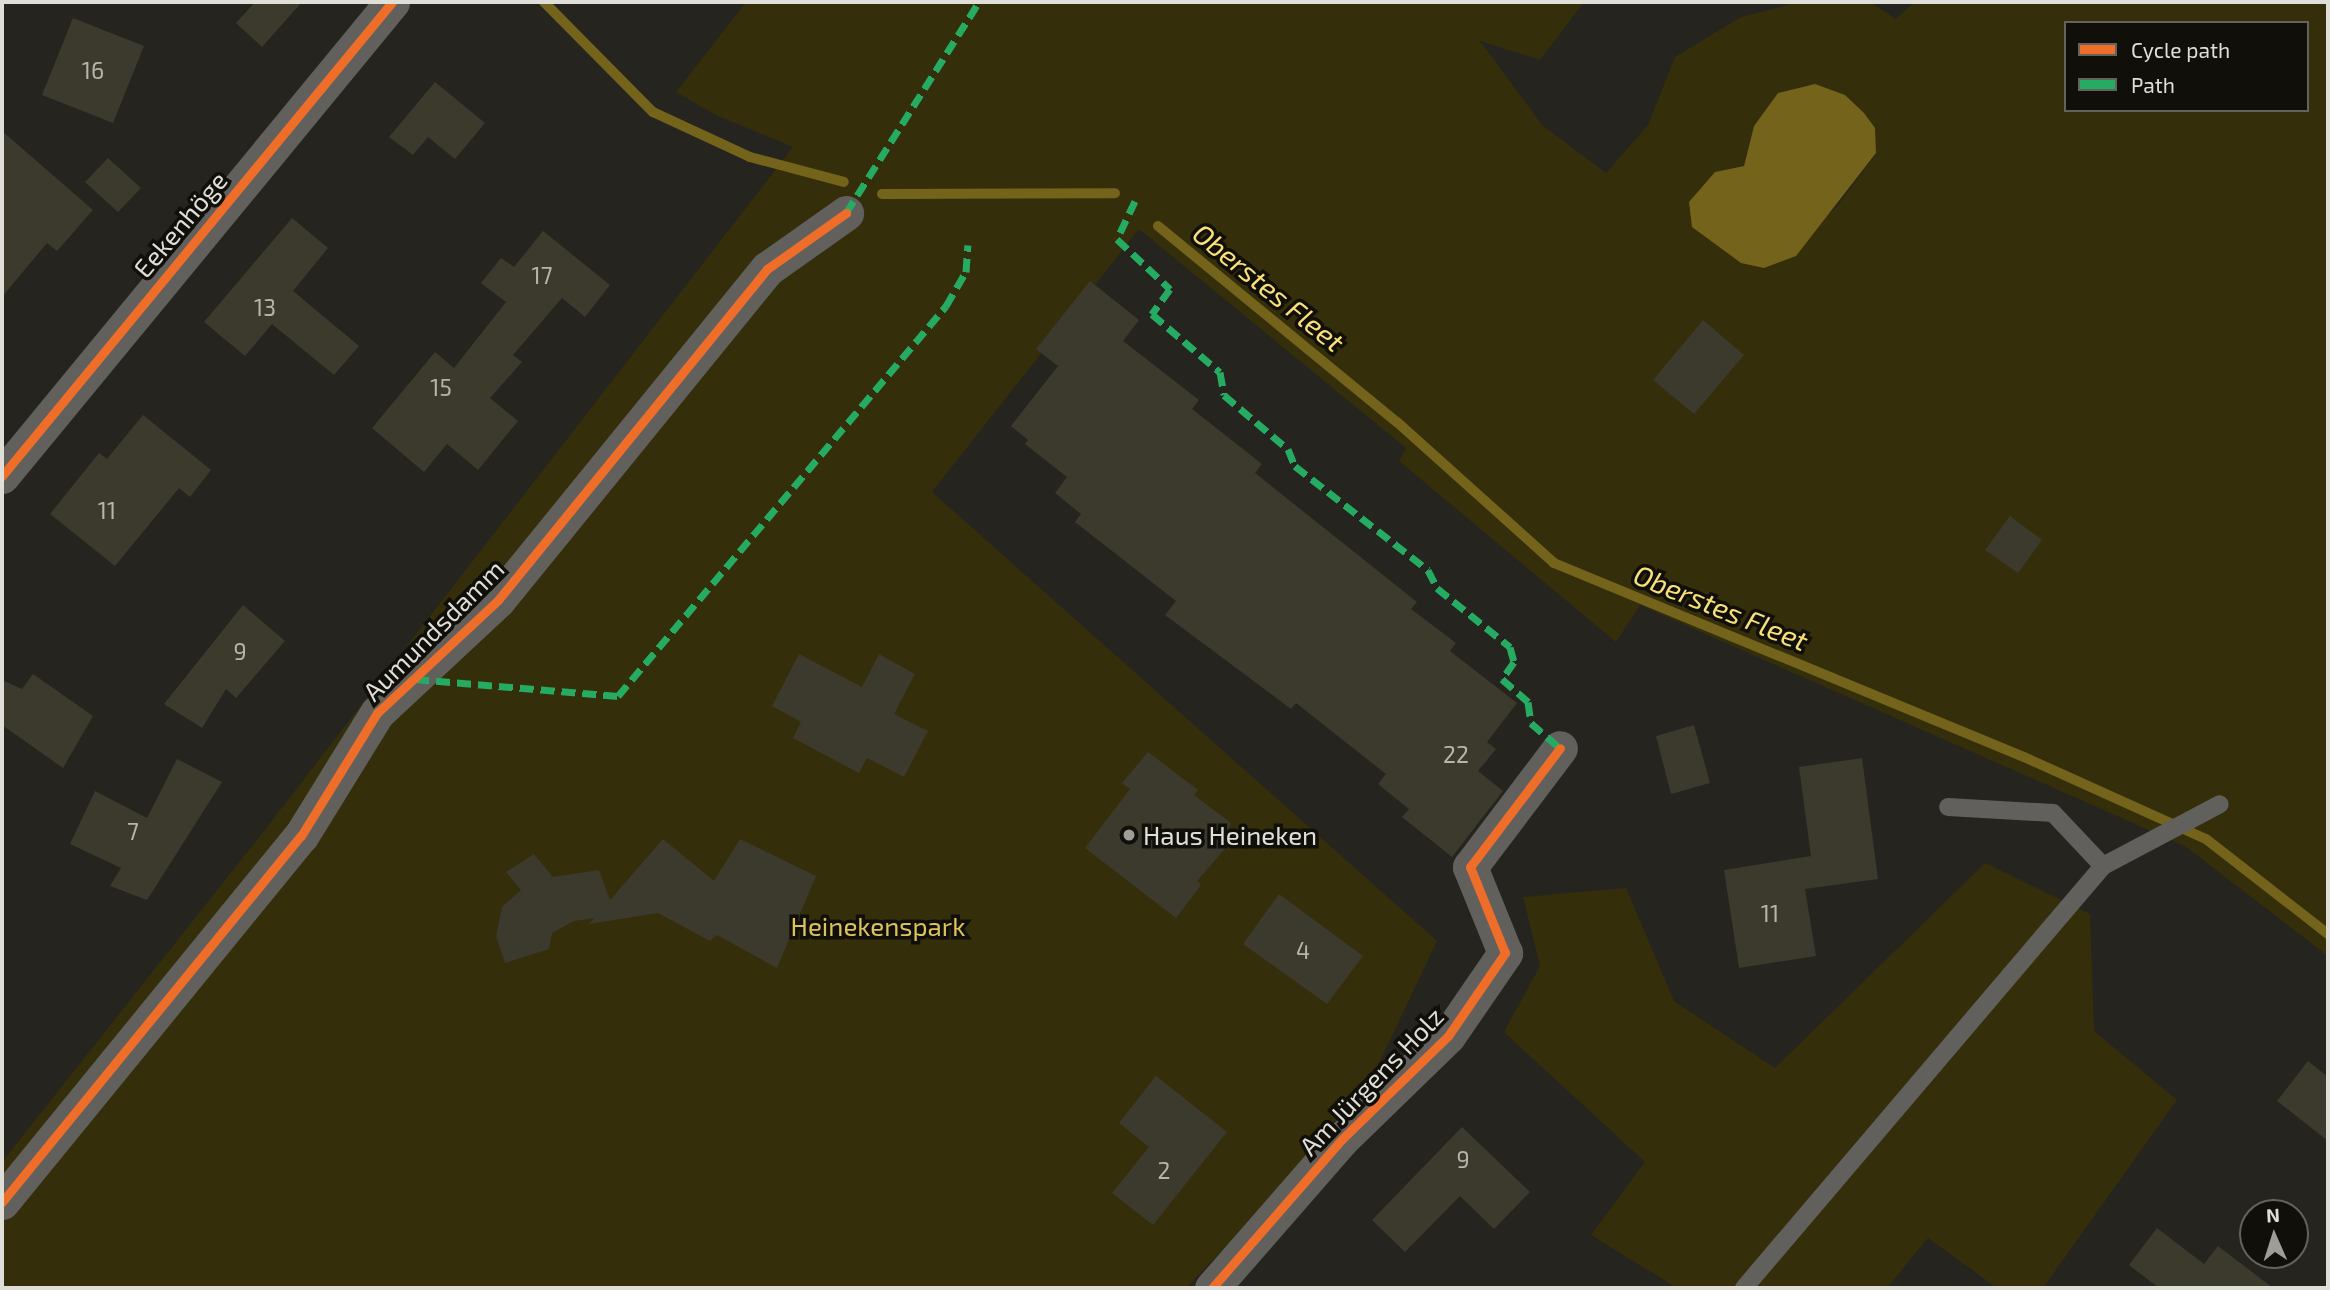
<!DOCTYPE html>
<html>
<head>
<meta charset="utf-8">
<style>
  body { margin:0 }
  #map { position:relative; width:2330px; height:1290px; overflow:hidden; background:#25241f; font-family:"Exo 2",sans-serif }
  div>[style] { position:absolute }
  .green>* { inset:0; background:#352e0b }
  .water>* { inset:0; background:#73631b }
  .stream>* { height:10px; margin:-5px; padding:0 5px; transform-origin:5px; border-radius:5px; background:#73631b }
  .building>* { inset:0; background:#3c3a2c }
  .service>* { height:18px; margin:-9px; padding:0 9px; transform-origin:9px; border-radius:9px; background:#61605d }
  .minor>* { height:35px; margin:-17.5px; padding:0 17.5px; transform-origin:17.5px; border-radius:17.5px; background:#61605d }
  .quiet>* { height:7px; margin-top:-3.5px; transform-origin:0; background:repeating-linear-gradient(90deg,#26ab63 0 14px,transparent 0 21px) }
  .cycleway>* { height:9px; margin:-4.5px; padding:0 4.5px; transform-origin:4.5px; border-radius:4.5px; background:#ee6e29 }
  .dots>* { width:19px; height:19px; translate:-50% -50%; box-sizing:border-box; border:4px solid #100f0a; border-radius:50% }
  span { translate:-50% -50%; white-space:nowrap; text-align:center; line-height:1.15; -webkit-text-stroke:7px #100f0a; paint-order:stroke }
  .number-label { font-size:23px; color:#b6b5ac }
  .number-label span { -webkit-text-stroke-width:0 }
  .street-label { font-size:26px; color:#dfded7 }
  .poi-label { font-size:26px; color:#dfded7 }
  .left { translate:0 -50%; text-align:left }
  .park-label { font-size:26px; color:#dbc25a }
  .water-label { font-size:28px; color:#fae079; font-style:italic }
  .frame { position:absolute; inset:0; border:4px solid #dfded7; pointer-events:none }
  .legend { position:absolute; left:2064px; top:21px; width:245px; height:91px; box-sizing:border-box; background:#100f0a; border:2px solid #63625c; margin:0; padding:9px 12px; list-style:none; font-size:21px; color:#dfded7 }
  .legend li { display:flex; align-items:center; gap:14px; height:35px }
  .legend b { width:35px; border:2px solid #63625c }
  .north { position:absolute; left:2239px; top:1199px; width:70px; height:70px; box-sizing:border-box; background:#100f0a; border:2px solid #63625c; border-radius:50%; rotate:357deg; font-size:19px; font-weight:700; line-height:28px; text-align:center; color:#dfded7 }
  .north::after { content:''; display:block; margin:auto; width:24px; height:32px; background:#9e9d97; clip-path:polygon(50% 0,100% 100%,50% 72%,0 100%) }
</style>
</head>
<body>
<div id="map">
  <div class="green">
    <i style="clip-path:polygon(evenodd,746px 2px,1584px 2px,1540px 60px,1480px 41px,1542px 125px,1606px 173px,1648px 125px,1675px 57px,1741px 17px,1799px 2px,1870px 2px,1896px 19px,1914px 2px,2328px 2px,2328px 956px,2185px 846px,1640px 605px,1616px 642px,1399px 461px,1406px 448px,1139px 229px,932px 492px,1437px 941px,1373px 1076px,1257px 1215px,1186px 1288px,2px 1288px,2px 1162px,267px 827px,793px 147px,716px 115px,676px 92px,746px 2px,2066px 23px,2307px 23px,2307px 110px,2066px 110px,2066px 23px,746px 2px,1815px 84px,1876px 154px,1837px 206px,1776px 263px,1764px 268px,1715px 172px,1744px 166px,1754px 126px,1778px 93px,1815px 84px)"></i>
    <i style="clip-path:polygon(1985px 863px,2090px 914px,2094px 1031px,2177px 1100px,2043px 1288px,1997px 1288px,1928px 1238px,1887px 1288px,1677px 1288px,1591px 1235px,1645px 1162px,1504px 1032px,1540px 966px,1523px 897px,1626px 888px,1674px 1001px,1775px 1068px)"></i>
  </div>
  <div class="water">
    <i style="clip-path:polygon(1815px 84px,1845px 95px,1864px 113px,1875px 128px,1876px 153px,1796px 256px,1764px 268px,1741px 263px,1692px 227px,1689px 202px,1715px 172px,1744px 166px,1754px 126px,1778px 93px)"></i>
  </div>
  <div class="stream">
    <i style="left:544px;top:2px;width:155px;rotate:45.3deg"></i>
    <i style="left:653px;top:112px;width:107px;rotate:24.9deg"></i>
    <i style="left:750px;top:157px;width:97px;rotate:14.9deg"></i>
    <i style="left:882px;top:194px;width:233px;rotate:-0.2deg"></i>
    <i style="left:1158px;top:226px;width:309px;rotate:39.4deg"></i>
    <i style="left:1397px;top:422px;width:211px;rotate:41.9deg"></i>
    <i style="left:1554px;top:563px;width:508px;rotate:22.43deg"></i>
    <i style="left:2024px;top:757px;width:200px;rotate:24.3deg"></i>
    <i style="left:2206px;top:839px;width:155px;rotate:37.9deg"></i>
  </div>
  <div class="building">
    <i style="clip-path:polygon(255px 2px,302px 2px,262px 47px,236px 23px)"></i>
    <i style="clip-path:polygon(73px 18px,144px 46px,113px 123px,42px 95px)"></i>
    <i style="clip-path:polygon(435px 82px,485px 123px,455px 159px,428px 137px,413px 155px,389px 137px)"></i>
    <i style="clip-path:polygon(2px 131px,93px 210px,57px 251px,47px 243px,2px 297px)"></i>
    <i style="clip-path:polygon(108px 158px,141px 188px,118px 212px,85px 182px)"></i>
    <i style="clip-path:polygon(292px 218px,328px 248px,293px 291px,359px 346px,334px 375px,272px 324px,245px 356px,204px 322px)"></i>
    <i style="clip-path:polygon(543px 231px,610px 285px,585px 317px,562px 298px,513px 355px,522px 362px,490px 398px,518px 421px,478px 470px,447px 444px,424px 472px,372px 428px,435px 352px,454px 368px,506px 302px,481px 283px,501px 258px,514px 267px)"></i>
    <i style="clip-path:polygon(1090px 281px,1139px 320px,1123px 341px,1199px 400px,1192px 409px,1262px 464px,1255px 473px,1417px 602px,1411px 609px,1456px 643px,1450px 651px,1517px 703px,1487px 742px,1496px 749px,1478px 771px,1503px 791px,1452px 857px,1402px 817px,1409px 809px,1378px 784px,1386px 774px,1296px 703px,1291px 709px,1165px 615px,1176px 601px,1075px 522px,1081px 514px,1055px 493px,1067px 477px,1025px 444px,1028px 440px,1011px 426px,1058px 366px,1036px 349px)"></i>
    <i style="clip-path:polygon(1703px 320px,1744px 355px,1694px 414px,1653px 380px)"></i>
    <i style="clip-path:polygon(143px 415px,211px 470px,190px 497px,179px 488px,115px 566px,50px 514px,99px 453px,107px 459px)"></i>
    <i style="clip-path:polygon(2010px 516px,2042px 540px,2018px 573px,1985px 550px)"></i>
    <i style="clip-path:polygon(243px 605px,285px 641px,236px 698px,226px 689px,202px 728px,164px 704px)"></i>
    <i style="clip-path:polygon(799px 654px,862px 687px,879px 654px,915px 674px,894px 714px,928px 731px,904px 777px,867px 758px,859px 773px,793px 738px,801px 722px,772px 706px)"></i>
    <i style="clip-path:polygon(33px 674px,93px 716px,63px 768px,2px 725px,2px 680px,22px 689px)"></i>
    <i style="clip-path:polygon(1694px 725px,1710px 783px,1671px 794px,1656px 736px)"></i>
    <i style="clip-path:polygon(1148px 752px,1198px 790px,1194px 795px,1231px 823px,1224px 840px,1229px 844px,1197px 881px,1201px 885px,1176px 918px,1085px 848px,1130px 789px,1122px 783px)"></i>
    <i style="clip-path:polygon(1862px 758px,1878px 879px,1805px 889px,1816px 956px,1739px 968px,1724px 870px,1811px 856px,1799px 767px)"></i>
    <i style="clip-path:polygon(177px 759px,222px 782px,147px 900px,110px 886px,121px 868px,70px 844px,95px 791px,147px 818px)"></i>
    <i style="clip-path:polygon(663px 839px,714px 881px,740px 839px,816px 876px,777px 968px,717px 935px,710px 941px,658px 913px,589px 924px,594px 918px,574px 921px,552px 933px,549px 949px,505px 963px,496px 936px,502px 907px,521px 890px,506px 872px,534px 854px,553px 877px,599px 870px,610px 900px)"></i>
    <i style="clip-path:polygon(1279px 894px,1363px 956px,1327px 1004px,1243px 944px)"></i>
    <i style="clip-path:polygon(2308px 1061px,2328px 1077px,2328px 1141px,2277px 1101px)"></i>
    <i style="clip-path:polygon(1156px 1076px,1227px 1132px,1153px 1225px,1112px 1193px,1149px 1147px,1119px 1123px)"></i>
    <i style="clip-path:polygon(1462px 1127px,1530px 1192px,1494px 1229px,1460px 1196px,1405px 1252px,1372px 1220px)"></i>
    <i style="clip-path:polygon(2157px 1228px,2204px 1264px,2218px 1246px,2273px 1288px,2159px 1288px,2129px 1265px)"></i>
  </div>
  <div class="service">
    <i style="left:2103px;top:866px;width:132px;rotate:-27.9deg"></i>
    <i style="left:1744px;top:1288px;width:554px;rotate:-49.61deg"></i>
    <i style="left:2103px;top:866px;width:73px;rotate:-133.3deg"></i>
    <i style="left:2053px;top:813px;width:105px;rotate:-176.7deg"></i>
  </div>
  <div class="minor">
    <i style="left:2px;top:476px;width:614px;rotate:-50.55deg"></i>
    <i style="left:2px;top:1202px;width:473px;rotate:-50.8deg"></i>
    <i style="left:301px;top:836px;width:145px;rotate:-58.3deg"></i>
    <i style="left:377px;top:713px;width:166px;rotate:-43deg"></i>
    <i style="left:498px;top:600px;width:427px;rotate:-50.9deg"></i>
    <i style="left:767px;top:269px;width:97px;rotate:-35.3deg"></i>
    <i style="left:1212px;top:1288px;width:196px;rotate:-48.9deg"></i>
    <i style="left:1341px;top:1140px;width:149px;rotate:-44.2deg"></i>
    <i style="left:1448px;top:1036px;width:101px;rotate:-55.5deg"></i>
    <i style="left:1505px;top:953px;width:93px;rotate:-112.1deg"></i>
    <i style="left:1470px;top:867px;width:149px;rotate:-52.9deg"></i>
  </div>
  <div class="quiet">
    <i style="left:1135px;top:201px;width:42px;rotate:115.3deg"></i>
    <i style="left:1117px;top:239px;width:73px;rotate:43.3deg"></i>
    <i style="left:1170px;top:289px;width:31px;rotate:126deg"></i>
    <i style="left:1152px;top:314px;width:89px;rotate:40.5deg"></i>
    <i style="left:1220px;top:372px;width:23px;rotate:80deg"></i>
    <i style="left:1224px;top:395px;width:84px;rotate:40.2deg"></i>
    <i style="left:1288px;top:449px;width:18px;rotate:68deg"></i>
    <i style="left:1295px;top:466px;width:169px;rotate:38deg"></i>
    <i style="left:1428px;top:570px;width:20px;rotate:63deg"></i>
    <i style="left:1437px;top:588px;width:94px;rotate:38.9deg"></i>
    <i style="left:1510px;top:647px;width:16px;rotate:75deg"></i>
    <i style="left:1514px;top:662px;width:21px;rotate:125deg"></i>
    <i style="left:1502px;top:679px;width:35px;rotate:41deg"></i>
    <i style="left:1528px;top:702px;width:21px;rotate:82deg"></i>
    <i style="left:1531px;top:723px;width:38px;rotate:41deg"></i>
    <i style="left:846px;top:213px;width:249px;rotate:-57.8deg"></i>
    <i style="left:415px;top:679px;width:204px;rotate:4.8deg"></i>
    <i style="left:618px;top:696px;width:510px;rotate:-49.94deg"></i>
    <i style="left:946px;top:306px;width:39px;rotate:-60deg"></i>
    <i style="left:966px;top:272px;width:27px;rotate:-86deg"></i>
  </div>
  <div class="cycleway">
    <i style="left:2px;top:476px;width:614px;rotate:-50.55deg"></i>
    <i style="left:2px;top:1202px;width:473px;rotate:-50.8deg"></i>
    <i style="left:301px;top:836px;width:145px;rotate:-58.3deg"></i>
    <i style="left:377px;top:713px;width:166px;rotate:-43deg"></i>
    <i style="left:498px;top:600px;width:427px;rotate:-50.9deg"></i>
    <i style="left:767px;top:269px;width:97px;rotate:-35.3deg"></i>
    <i style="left:1212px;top:1288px;width:196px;rotate:-48.9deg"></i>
    <i style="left:1341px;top:1140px;width:149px;rotate:-44.2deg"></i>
    <i style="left:1448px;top:1036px;width:101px;rotate:-55.5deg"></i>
    <i style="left:1505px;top:953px;width:93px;rotate:-112.1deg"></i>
    <i style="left:1470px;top:867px;width:149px;rotate:-52.9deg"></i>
  </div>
  <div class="dots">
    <i style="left:1129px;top:835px;background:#9e9d97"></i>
  </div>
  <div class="number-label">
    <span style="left:93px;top:70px">16</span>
    <span style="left:542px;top:275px">17</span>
    <span style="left:265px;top:307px">13</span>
    <span style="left:441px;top:387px">15</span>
    <span style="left:107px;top:510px">11</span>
    <span style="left:240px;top:651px">9</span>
    <span style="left:1456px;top:754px">22</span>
    <span style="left:133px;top:831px">7</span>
    <span style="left:1770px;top:913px">11</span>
    <span style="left:1303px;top:950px">4</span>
    <span style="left:1463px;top:1159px">9</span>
    <span style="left:1164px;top:1170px">2</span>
  </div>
  <div class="street-label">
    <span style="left:180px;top:224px;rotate:-50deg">Eekenhöge</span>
    <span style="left:433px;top:630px;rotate:-45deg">Aumundsdamm</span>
    <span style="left:1371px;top:1081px;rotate:-46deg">Am Jürgens Holz</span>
  </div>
  <div class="poi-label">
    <span class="left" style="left:1143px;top:835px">Haus Heineken</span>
  </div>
  <div class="park-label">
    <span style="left:878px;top:926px">Heinekenspark</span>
  </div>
  <div class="water-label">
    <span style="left:1269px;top:287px;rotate:39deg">Oberstes Fleet</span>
    <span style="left:1721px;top:607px;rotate:22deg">Oberstes Fleet</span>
  </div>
  <div class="frame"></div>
  <ul class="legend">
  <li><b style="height:9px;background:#ee6e29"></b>Cycle path</li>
  <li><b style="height:9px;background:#26ab63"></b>Path</li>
  </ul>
  <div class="north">N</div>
</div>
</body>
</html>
